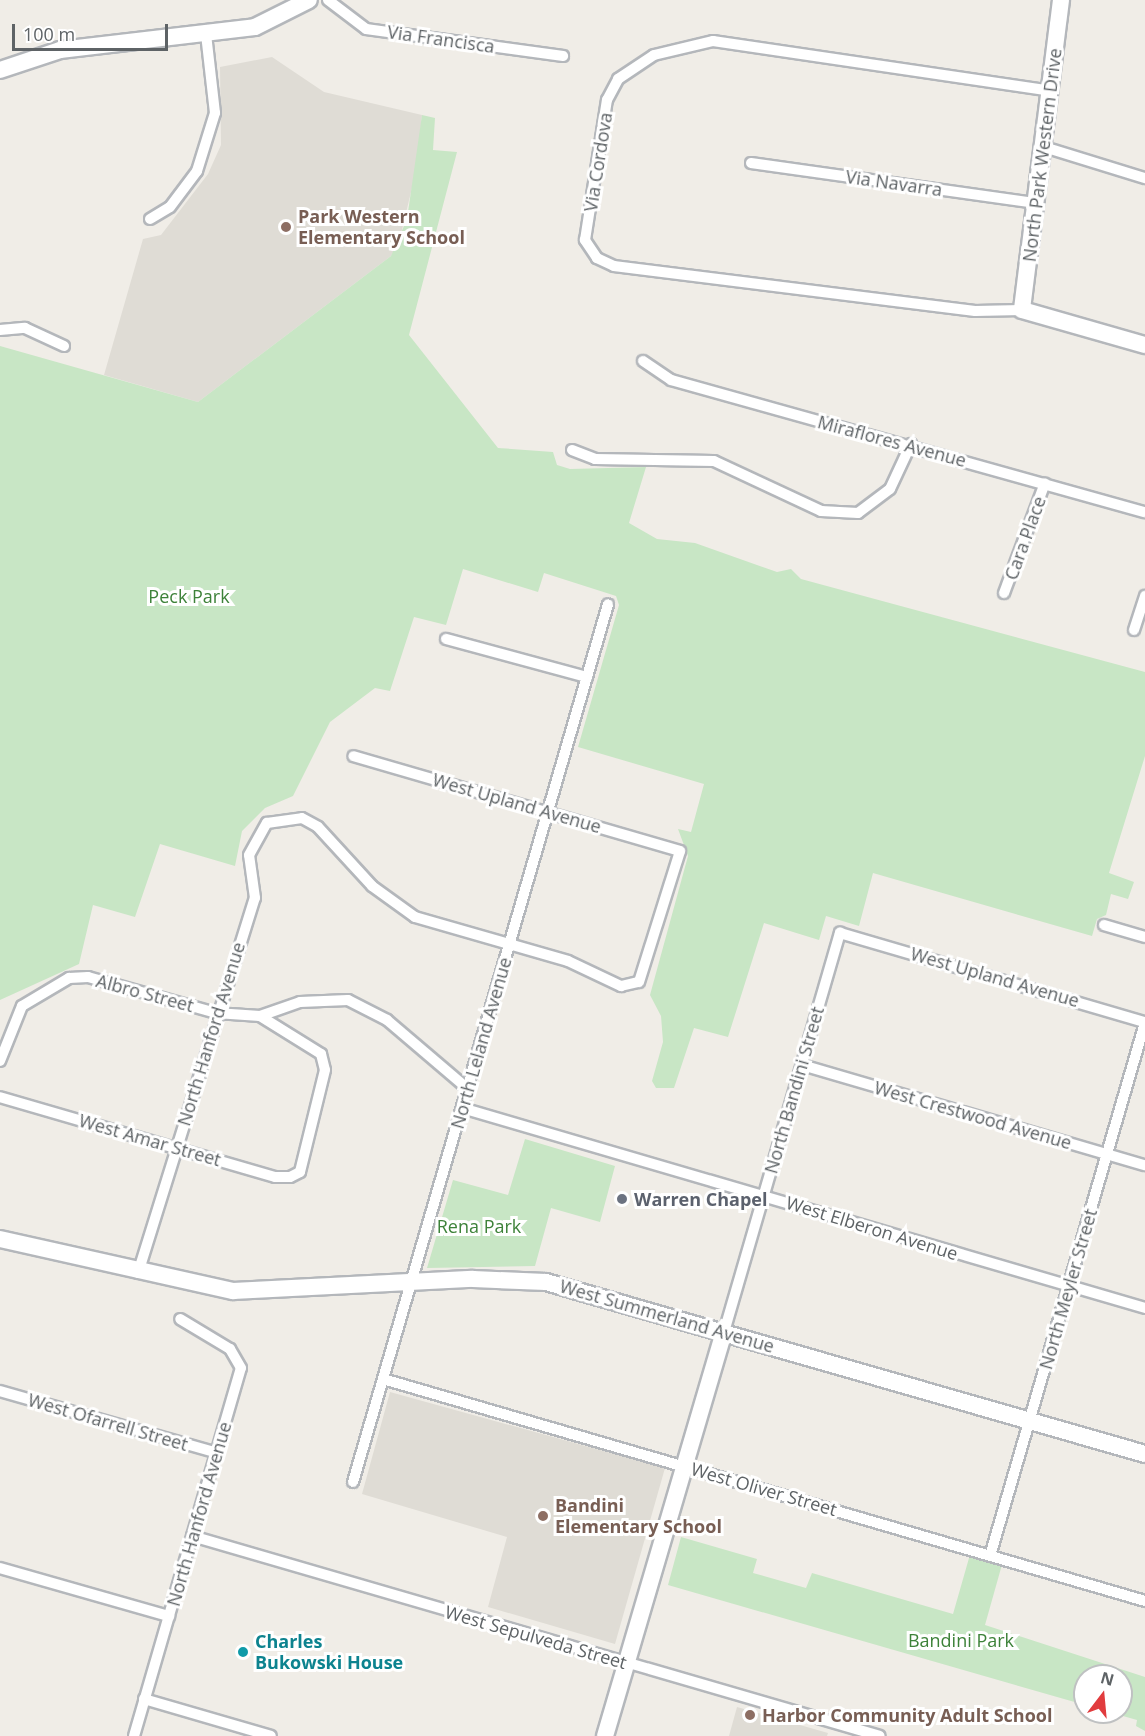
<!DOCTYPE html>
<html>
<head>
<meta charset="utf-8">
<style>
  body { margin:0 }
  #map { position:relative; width:1145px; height:1736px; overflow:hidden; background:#f0ede7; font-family:"Open Sans",sans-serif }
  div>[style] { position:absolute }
  .education>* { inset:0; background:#dfdcd5 }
  .green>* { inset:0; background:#c8e6c5 }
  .roads { filter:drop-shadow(2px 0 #b4b7bb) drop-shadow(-2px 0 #b4b7bb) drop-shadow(0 2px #b4b7bb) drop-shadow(0 -2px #b4b7bb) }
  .street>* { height:10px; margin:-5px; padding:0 5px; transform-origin:5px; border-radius:5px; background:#fff }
  .secondary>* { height:16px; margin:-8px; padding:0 8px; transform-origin:8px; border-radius:8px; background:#fff }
  .dots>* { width:16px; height:16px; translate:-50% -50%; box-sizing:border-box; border:3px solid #fff; border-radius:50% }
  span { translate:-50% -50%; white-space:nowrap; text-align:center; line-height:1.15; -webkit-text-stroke:6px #fff; paint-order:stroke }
  .street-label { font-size:18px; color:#5e6366 }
  .education-label { font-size:18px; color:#785e54; font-weight:700 }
  .left { translate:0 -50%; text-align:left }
  .park-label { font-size:18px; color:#3d8239 }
  .worship-label { font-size:18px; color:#5b616d; font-weight:700 }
  .culture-label { font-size:18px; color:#0d838f; font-weight:700 }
  .north { position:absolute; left:1073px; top:1664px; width:60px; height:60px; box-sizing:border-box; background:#fff; border:2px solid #bfc1c2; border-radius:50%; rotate:16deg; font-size:16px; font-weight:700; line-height:24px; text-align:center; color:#5e6366 }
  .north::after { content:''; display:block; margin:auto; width:21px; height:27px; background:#e13c3e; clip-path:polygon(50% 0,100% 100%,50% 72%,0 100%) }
  .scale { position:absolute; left:12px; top:24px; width:156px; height:27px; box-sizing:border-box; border:3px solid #5e6366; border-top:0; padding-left:8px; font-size:18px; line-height:21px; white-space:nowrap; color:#5e6366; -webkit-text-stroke:4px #fff; paint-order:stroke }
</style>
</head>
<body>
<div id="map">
  <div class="education">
    <i style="clip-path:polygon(272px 57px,324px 92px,422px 115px,417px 167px,399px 242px,391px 256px,198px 402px,104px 375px,143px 239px,161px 235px,208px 174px,221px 145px,220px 67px)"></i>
    <i style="clip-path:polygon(390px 1392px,665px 1468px,615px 1644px,488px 1607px,507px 1537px,362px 1494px)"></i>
    <i style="clip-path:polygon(737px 1707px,828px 1733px,827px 1736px,729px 1736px)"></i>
  </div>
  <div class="green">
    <i style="clip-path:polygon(422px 115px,435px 118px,433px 150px,457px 152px,409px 335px,498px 448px,553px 452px,557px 465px,570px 469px,646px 467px,629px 523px,657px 539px,695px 543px,777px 572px,791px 569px,801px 579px,1145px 672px,1145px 756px,1109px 873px,1134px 882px,1128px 899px,1111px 894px,1106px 915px,1097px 919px,1092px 936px,873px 873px,859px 926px,826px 916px,819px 940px,764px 923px,728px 1037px,694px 1028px,674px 1088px,656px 1088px,652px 1081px,663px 1042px,661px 1016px,650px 995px,688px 856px,678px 829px,691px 832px,704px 784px,578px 747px,619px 605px,616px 596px,544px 573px,538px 592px,463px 569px,446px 625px,414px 617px,390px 691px,375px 688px,330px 722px,293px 796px,265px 808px,242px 831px,235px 866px,160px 844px,135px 917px,93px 905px,79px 964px,0 1000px,0 346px,198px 402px,391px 256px,407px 219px)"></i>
    <i style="clip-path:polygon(525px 1139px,615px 1166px,600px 1222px,551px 1208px,535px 1266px,427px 1268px,453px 1180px,508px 1195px)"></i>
    <i style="clip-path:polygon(681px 1537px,757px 1559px,753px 1573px,806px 1588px,812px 1573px,953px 1614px,971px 1551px,1003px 1561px,985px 1625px,1145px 1677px,1145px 1731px,1136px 1726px,1137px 1720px,1109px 1712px,1121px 1712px,1121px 1676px,1085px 1676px,1085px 1705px,668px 1585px)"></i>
  </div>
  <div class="roads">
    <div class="street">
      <i style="left:328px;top:0;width:48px;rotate:37.3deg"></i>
      <i style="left:366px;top:29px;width:199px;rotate:7.8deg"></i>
      <i style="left:1044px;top:147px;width:106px;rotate:17.1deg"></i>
      <i style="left:751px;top:163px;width:288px;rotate:8deg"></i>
      <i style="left:150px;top:219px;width:23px;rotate:-31deg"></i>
      <i style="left:170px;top:207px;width:45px;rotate:-53.1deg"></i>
      <i style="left:197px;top:171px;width:61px;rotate:-72.8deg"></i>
      <i style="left:215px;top:113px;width:80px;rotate:-96.5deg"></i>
      <i style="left:1022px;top:310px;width:47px;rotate:178.8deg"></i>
      <i style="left:975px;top:311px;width:364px;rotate:-172.9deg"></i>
      <i style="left:614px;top:266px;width:19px;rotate:-155deg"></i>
      <i style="left:597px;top:258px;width:22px;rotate:-124deg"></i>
      <i style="left:585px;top:240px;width:142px;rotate:-81.1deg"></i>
      <i style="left:607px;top:100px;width:24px;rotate:-62deg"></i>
      <i style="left:618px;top:79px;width:43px;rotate:-33.7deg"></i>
      <i style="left:654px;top:55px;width:61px;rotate:-13.3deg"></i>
      <i style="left:713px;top:41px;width:341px;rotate:8.4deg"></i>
      <i style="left:0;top:330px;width:25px;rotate:-5deg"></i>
      <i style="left:25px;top:328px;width:43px;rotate:24.8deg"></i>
      <i style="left:643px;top:361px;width:34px;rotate:34deg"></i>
      <i style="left:671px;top:380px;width:492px;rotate:15.6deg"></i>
      <i style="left:572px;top:450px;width:25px;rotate:21deg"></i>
      <i style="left:595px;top:459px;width:119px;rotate:1deg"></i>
      <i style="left:714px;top:461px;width:118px;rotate:25deg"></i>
      <i style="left:821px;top:511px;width:37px;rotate:3deg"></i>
      <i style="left:858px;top:513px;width:40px;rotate:-37deg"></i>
      <i style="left:890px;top:489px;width:50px;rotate:-65deg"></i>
      <i style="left:1004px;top:593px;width:117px;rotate:-69.6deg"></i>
      <i style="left:1134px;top:630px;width:36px;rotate:-72deg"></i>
      <i style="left:446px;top:639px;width:146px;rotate:15.1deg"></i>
      <i style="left:1104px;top:925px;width:43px;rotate:16.3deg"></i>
      <i style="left:260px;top:1016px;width:42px;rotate:-19.3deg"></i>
      <i style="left:300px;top:1002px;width:48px;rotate:-2.4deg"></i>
      <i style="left:348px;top:1000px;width:44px;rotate:27.1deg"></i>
      <i style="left:387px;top:1020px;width:106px;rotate:40.4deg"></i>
      <i style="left:0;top:1061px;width:59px;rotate:-68.2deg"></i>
      <i style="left:22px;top:1006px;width:55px;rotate:-30.8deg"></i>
      <i style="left:69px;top:978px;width:19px;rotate:-3deg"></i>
      <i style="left:88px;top:977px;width:133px;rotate:15.7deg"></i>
      <i style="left:216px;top:1013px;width:44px;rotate:3.9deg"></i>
      <i style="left:260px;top:1016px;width:72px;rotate:31.9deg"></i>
      <i style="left:321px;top:1054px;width:16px;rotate:76deg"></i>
      <i style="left:325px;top:1070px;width:105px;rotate:103.8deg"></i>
      <i style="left:300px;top:1172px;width:11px;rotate:153deg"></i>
      <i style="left:290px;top:1177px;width:15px;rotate:180deg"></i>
      <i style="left:275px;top:1177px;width:286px;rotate:-163.8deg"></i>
      <i style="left:802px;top:1065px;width:357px;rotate:16.3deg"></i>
      <i style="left:462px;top:1108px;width:712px;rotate:16.32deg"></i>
      <i style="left:138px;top:1273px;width:393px;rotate:-72.7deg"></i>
      <i style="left:255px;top:898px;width:43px;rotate:-97.9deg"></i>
      <i style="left:249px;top:855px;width:37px;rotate:-61deg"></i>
      <i style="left:267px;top:823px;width:35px;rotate:-8deg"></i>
      <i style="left:302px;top:818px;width:18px;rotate:29deg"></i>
      <i style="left:318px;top:827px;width:80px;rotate:47.5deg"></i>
      <i style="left:372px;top:886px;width:53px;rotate:35.8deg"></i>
      <i style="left:415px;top:917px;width:159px;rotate:16deg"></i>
      <i style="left:568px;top:961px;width:59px;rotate:25.3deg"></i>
      <i style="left:621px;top:986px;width:18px;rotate:-13deg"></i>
      <i style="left:639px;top:982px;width:137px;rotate:-72.6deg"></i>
      <i style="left:680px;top:851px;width:340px;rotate:-163.8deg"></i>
      <i style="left:724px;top:1332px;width:416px;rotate:-73.8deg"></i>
      <i style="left:840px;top:933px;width:318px;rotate:16.3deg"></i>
      <i style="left:383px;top:1379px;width:794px;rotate:16.24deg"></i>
      <i style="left:0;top:1391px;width:226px;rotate:15.9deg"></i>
      <i style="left:353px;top:1482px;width:914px;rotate:-73.8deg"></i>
      <i style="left:192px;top:1536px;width:716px;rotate:16.21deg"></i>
      <i style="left:990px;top:1556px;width:555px;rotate:-73.79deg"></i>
      <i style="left:0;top:1568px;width:176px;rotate:15.9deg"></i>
      <i style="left:144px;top:1699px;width:132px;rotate:16.2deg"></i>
      <i style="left:134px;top:1736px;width:383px;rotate:-73.8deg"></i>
      <i style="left:241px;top:1368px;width:22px;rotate:-120deg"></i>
      <i style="left:230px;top:1349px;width:58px;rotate:-149deg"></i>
    </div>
    <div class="secondary">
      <i style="left:1061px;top:0;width:312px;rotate:97.2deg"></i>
      <i style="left:1022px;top:310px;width:128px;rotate:15.9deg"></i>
      <i style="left:0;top:70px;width:63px;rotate:-18.4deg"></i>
      <i style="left:60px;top:50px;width:196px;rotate:-6.7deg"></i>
      <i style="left:255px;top:27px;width:60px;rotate:-26.6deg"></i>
      <i style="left:0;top:1239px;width:239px;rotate:12.6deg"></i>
      <i style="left:233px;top:1291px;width:240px;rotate:-2.9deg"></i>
      <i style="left:473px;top:1279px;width:73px;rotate:2.4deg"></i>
      <i style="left:546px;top:1282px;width:623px;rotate:16.02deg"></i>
      <i style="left:605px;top:1736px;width:421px;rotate:-73.6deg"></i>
    </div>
  </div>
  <div class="dots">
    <i style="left:286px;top:227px;background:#8d6e63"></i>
    <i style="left:622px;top:1199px;background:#6b7280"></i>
    <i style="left:543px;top:1516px;background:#8d6e63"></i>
    <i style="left:243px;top:1652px;background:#0f9aa8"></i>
    <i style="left:750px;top:1715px;background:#8d6e63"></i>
  </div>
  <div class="street-label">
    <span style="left:441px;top:39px;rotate:8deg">Via Francisca</span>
    <span style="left:1042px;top:155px;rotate:-83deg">North Park Western Drive</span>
    <span style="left:598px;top:162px;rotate:-81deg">Via Cordova</span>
    <span style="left:894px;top:183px;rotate:8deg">Via Navarra</span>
    <span style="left:892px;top:441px;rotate:15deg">Miraflores Avenue</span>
    <span style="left:1025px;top:538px;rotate:-70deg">Cara Place</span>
    <span style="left:517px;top:803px;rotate:16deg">West Upland Avenue</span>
    <span style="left:995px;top:977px;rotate:16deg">West Upland Avenue</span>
    <span style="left:145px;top:993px;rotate:15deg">Albro Street</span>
    <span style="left:211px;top:1034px;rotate:-73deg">North Hanford Avenue</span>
    <span style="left:481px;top:1043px;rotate:-74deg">North Leland Avenue</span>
    <span style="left:794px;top:1090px;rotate:-74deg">North Bandini Street</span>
    <span style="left:973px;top:1115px;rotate:16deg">West Crestwood Avenue</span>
    <span style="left:150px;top:1140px;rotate:16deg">West Amar Street</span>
    <span style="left:872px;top:1228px;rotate:17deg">West Elberon Avenue</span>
    <span style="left:1068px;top:1289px;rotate:-74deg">North Meyler Street</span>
    <span style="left:667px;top:1316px;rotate:16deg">West Summerland Avenue</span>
    <span style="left:108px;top:1422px;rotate:16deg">West Ofarrell Street</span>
    <span style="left:764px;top:1489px;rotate:16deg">West Oliver Street</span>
    <span style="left:199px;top:1514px;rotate:-74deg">North Hanford Avenue</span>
    <span style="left:536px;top:1637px;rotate:16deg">West Sepulveda Street</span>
  </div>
  <div class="education-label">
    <span class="left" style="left:298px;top:227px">Park Western<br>Elementary School</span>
    <span class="left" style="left:555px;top:1516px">Bandini<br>Elementary School</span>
    <span class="left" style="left:762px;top:1715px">Harbor Community Adult School</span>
  </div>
  <div class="park-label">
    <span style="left:189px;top:596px">Peck Park</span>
    <span style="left:479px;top:1226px">Rena Park</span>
    <span style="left:961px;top:1640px">Bandini Park</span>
  </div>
  <div class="worship-label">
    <span class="left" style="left:634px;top:1199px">Warren Chapel</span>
  </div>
  <div class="culture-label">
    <span class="left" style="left:255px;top:1652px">Charles<br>Bukowski House</span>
  </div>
  <div class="north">N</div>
  <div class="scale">100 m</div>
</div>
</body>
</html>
